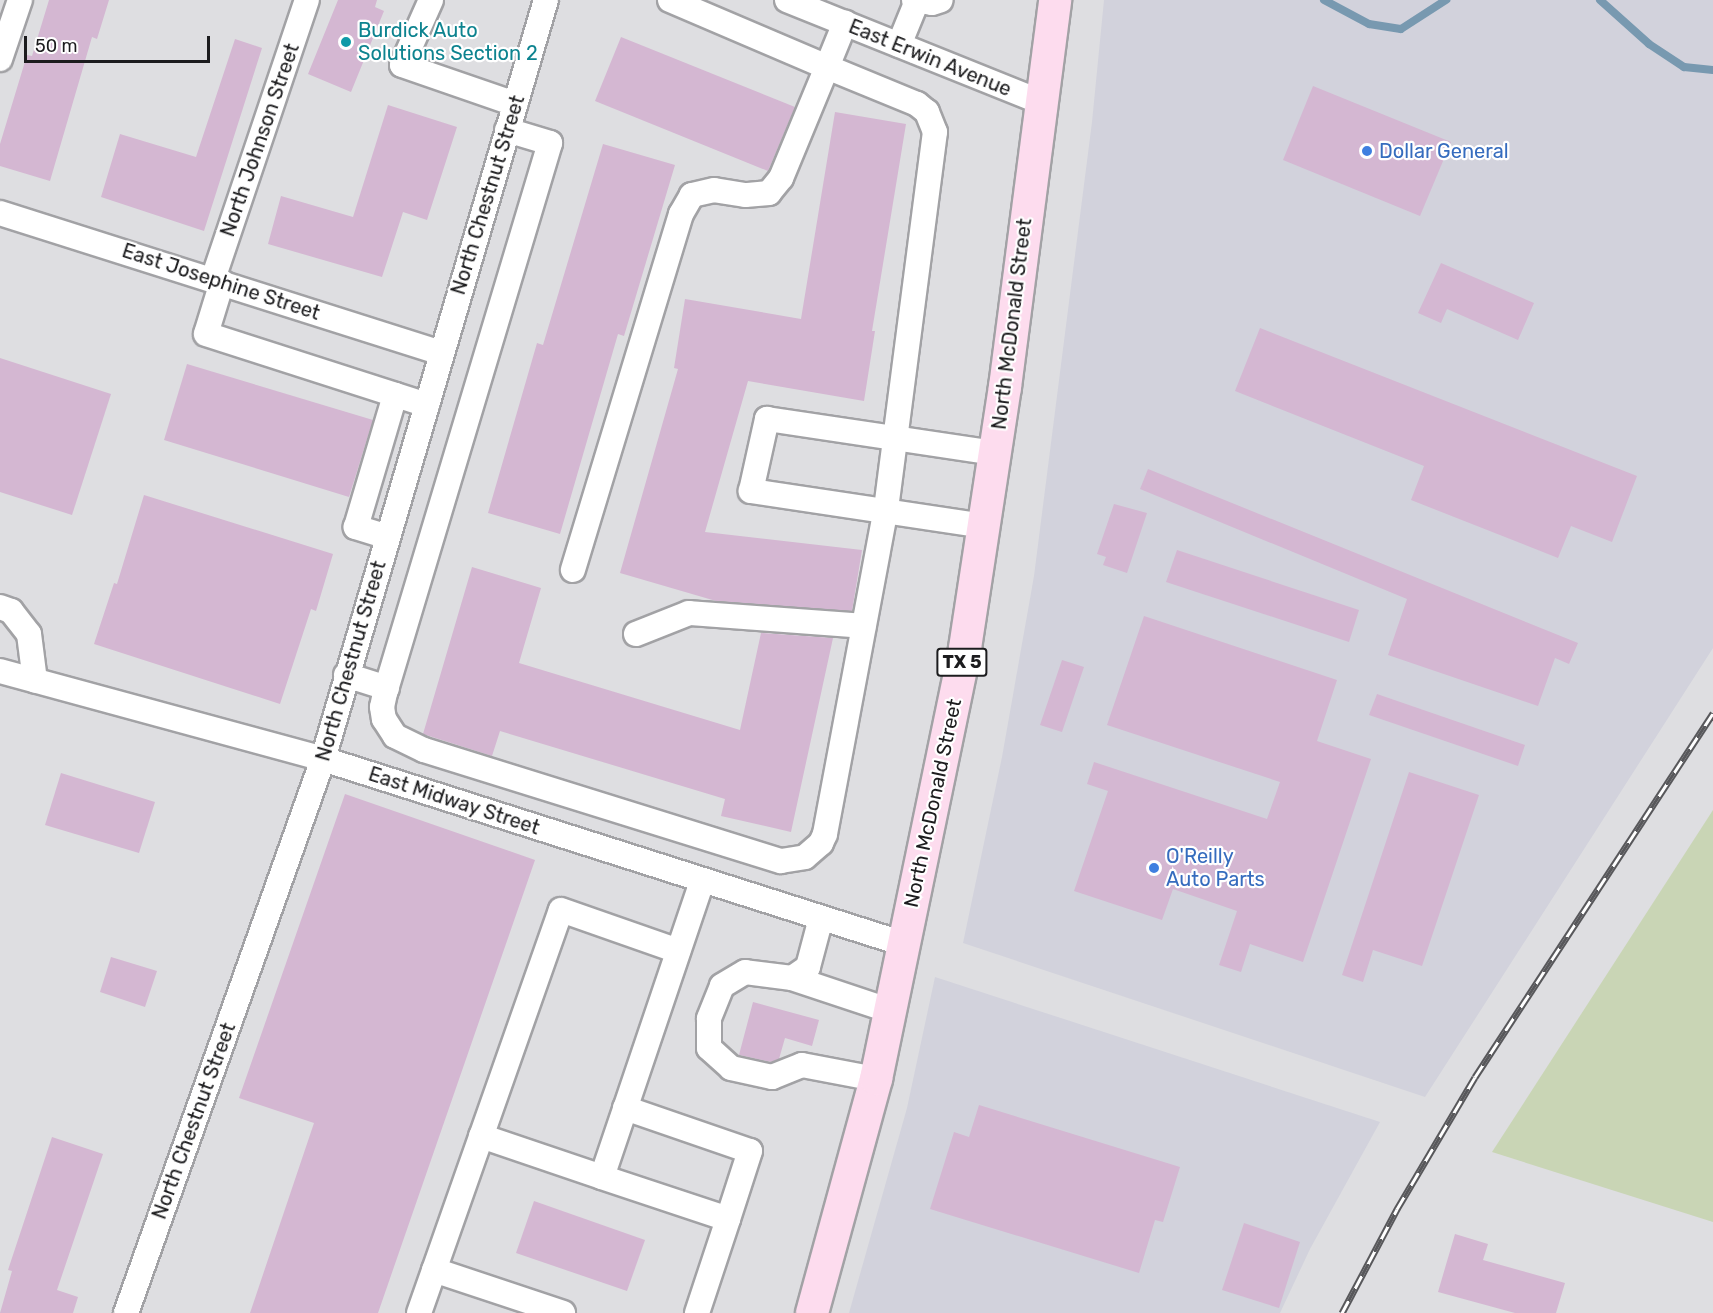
<!DOCTYPE html>
<html>
<head>
<meta charset="utf-8">
<style>
  body { margin:0 }
  #map { position:relative; width:1713px; height:1313px; overflow:hidden; background:#dedee1; font-family:Rubik,sans-serif }
  div>[style] { position:absolute }
  .built>* { inset:0; background:#d2d2dc }
  .green>* { inset:0; background:#c9d5b5 }
  .stream>* { height:8px; margin:-4px; padding:0 4px; transform-origin:4px; border-radius:4px; background:#7899b0 }
  .building>* { inset:0; background:#d4b7d2 }
  .roads { filter:drop-shadow(2px 0 #a2a2a5) drop-shadow(-2px 0 #a2a2a5) drop-shadow(0 2px #a2a2a5) drop-shadow(0 -2px #a2a2a5) }
  .minor>* { height:24px; margin:-12px; padding:0 12px; transform-origin:12px; border-radius:12px; background:#fff }
  .major>* { height:32px; margin:-16px; padding:0 16px; transform-origin:16px; border-radius:16px; background:#fddcee }
  .rail>* { height:7px; margin-top:-3.5px; transform-origin:0; background:repeating-linear-gradient(90deg,#fff 0 14px,#58585b 0 28px); box-sizing:border-box; border-block:2px solid #58585b }
  .dots>* { width:16px; height:16px; translate:-50% -50%; box-sizing:border-box; border:3px solid #fff; border-radius:50% }
  span { translate:-50% -50%; white-space:nowrap; text-align:center; line-height:1.15; -webkit-text-stroke:4.5px #fff; paint-order:stroke }
  .shield-label span { padding:2px 4px; background:#fff; border:2px solid; border-radius:4px; -webkit-text-stroke-width:0 }
  .shield-label { font-size:18px; color:#1c1c1e; font-weight:700 }
  .culture-label { font-size:20px; color:#0d838f }
  .left { translate:0 -50%; text-align:left }
  .street-label { font-size:20px; color:#1c1c1e }
  .shop-label { font-size:20px; color:#366cbe }
  .scale { position:absolute; left:24px; top:36px; width:186px; height:27px; box-sizing:border-box; border:3px solid #1c1c1e; border-top:0; padding-left:8px; font-size:18px; line-height:21px; white-space:nowrap; color:#1c1c1e; -webkit-text-stroke:4px #fff; paint-order:stroke }
</style>
</head>
<body>
<div id="map">
  <div class="built">
    <i style="clip-path:polygon(1104px 0,1713px 0,1713px 648px,1425px 1097px,963px 943px,1002px 757px,1034px 576px,1092px 122px)"></i>
    <i style="clip-path:polygon(935px 977px,1380px 1122px,1310px 1249px,1280px 1313px,849px 1313px,907px 1108px)"></i>
  </div>
  <div class="green">
    <i style="clip-path:polygon(1713px 810px,1713px 1222px,1492px 1152px)"></i>
  </div>
  <div class="stream">
    <i style="left:1324px;top:0;width:51px;rotate:28.1deg"></i>
    <i style="left:1369px;top:24px;width:32px;rotate:9deg"></i>
    <i style="left:1401px;top:29px;width:54px;rotate:-32.8deg"></i>
    <i style="left:1600px;top:0;width:66px;rotate:41.9deg"></i>
    <i style="left:1649px;top:44px;width:42px;rotate:33.3deg"></i>
    <i style="left:1684px;top:67px;width:29px;rotate:6deg"></i>
  </div>
  <div class="building">
    <i style="clip-path:polygon(49px 0,109px 0,97px 39px,92px 37px,50px 181px,0 166px,0 144px,27px 55px,32px 56px)"></i>
    <i style="clip-path:polygon(338px 0,377px 0,375px 7px,384px 11px,351px 92px,308px 74px)"></i>
    <i style="clip-path:polygon(621px 37px,795px 107px,768px 171px,595px 101px)"></i>
    <i style="clip-path:polygon(235px 39px,262px 48px,204px 231px,101px 197px,120px 134px,196px 157px)"></i>
    <i style="clip-path:polygon(1313px 86px,1451px 142px,1420px 216px,1283px 160px)"></i>
    <i style="clip-path:polygon(388px 105px,457px 127px,427px 220px,403px 212px,382px 277px,268px 244px,281px 196px,353px 217px)"></i>
    <i style="clip-path:polygon(835px 112px,906px 124px,872px 331px,875px 331px,864px 401px,748px 381px,705px 532px,862px 550px,852px 611px,716px 601px,620px 573px,678px 369px,674px 368px,685px 299px,801px 319px)"></i>
    <i style="clip-path:polygon(603px 144px,675px 165px,624px 336px,618px 334px,560px 534px,488px 513px,537px 343px,543px 345px)"></i>
    <i style="clip-path:polygon(1441px 263px,1534px 303px,1518px 340px,1447px 309px,1441px 323px,1418px 313px)"></i>
    <i style="clip-path:polygon(1260px 328px,1637px 476px,1612px 542px,1571px 526px,1558px 558px,1411px 500px,1424px 466px,1235px 391px)"></i>
    <i style="clip-path:polygon(0 358px,111px 394px,72px 515px,0 492px)"></i>
    <i style="clip-path:polygon(187px 364px,373px 420px,349px 497px,164px 440px)"></i>
    <i style="clip-path:polygon(1148px 469px,1578px 643px,1569px 664px,1555px 658px,1538px 706px,1388px 655px,1407px 599px,1140px 489px)"></i>
    <i style="clip-path:polygon(144px 495px,333px 554px,316px 611px,311px 609px,280px 704px,94px 644px,114px 583px,117px 584px)"></i>
    <i style="clip-path:polygon(1114px 504px,1147px 513px,1127px 573px,1103px 565px,1106px 557px,1097px 554px)"></i>
    <i style="clip-path:polygon(1177px 550px,1359px 610px,1349px 642px,1166px 582px)"></i>
    <i style="clip-path:polygon(472px 567px,541px 588px,519px 663px,740px 730px,761px 633px,833px 638px,791px 832px,721px 816px,725px 799px,500px 731px,492px 756px,423px 734px)"></i>
    <i style="clip-path:polygon(1144px 616px,1337px 680px,1317px 741px,1371px 759px,1303px 962px,1250px 944px,1241px 972px,1219px 965px,1237px 911px,1173px 889px,1162px 920px,1074px 891px,1108px 791px,1087px 784px,1094px 762px,1267px 819px,1280px 782px,1107px 725px)"></i>
    <i style="clip-path:polygon(1062px 660px,1084px 667px,1062px 732px,1040px 725px)"></i>
    <i style="clip-path:polygon(1377px 694px,1525px 745px,1518px 766px,1369px 715px)"></i>
    <i style="clip-path:polygon(1409px 772px,1479px 795px,1422px 966px,1373px 950px,1363px 982px,1342px 975px)"></i>
    <i style="clip-path:polygon(61px 773px,155px 802px,139px 853px,45px 825px)"></i>
    <i style="clip-path:polygon(345px 794px,535px 860px,378px 1313px,250px 1313px,314px 1123px,239px 1098px)"></i>
    <i style="clip-path:polygon(111px 957px,157px 971px,145px 1007px,100px 992px)"></i>
    <i style="clip-path:polygon(753px 1002px,819px 1020px,812px 1046px,785px 1038px,779px 1059px,771px 1062px,739px 1055px)"></i>
    <i style="clip-path:polygon(979px 1105px,1180px 1167px,1163px 1222px,1155px 1220px,1139px 1273px,930px 1209px,954px 1132px,969px 1137px)"></i>
    <i style="clip-path:polygon(52px 1137px,103px 1154px,57px 1290px,78px 1297px,73px 1313px,0 1313px,12px 1271px,8px 1270px)"></i>
    <i style="clip-path:polygon(534px 1201px,645px 1240px,627px 1291px,516px 1253px)"></i>
    <i style="clip-path:polygon(1244px 1223px,1300px 1242px,1279px 1308px,1222px 1290px)"></i>
    <i style="clip-path:polygon(1455px 1234px,1488px 1244px,1483px 1260px,1565px 1283px,1556px 1313px,1515px 1313px,1438px 1292px)"></i>
  </div>
  <div class="roads">
    <div class="minor">
      <i style="left:431px;top:0;width:71px;rotate:114deg"></i>
      <i style="left:402px;top:65px;width:120px;rotate:19deg"></i>
      <i style="left:670px;top:0;width:171px;rotate:23.1deg"></i>
      <i style="left:827px;top:67px;width:48px;rotate:-67.8deg"></i>
      <i style="left:787px;top:0;width:274px;rotate:21.9deg"></i>
      <i style="left:914px;top:0;width:18px;rotate:9deg"></i>
      <i style="left:932px;top:3px;width:9px;rotate:-18deg"></i>
      <i style="left:899px;top:45px;width:48px;rotate:-67.8deg"></i>
      <i style="left:0;top:59px;width:62px;rotate:-71.3deg"></i>
      <i style="left:507px;top:130px;width:45px;rotate:16.8deg"></i>
      <i style="left:550px;top:143px;width:574px;rotate:106.7deg"></i>
      <i style="left:385px;top:693px;width:14px;rotate:102deg"></i>
      <i style="left:382px;top:707px;width:12px;rotate:81deg"></i>
      <i style="left:384px;top:719px;width:20px;rotate:57deg"></i>
      <i style="left:395px;top:736px;width:32px;rotate:26deg"></i>
      <i style="left:424px;top:750px;width:374px;rotate:17.3deg"></i>
      <i style="left:781px;top:861px;width:24px;rotate:-9deg"></i>
      <i style="left:805px;top:857px;width:21px;rotate:-41deg"></i>
      <i style="left:821px;top:843px;width:10px;rotate:-66deg"></i>
      <i style="left:825px;top:834px;width:331px;rotate:-79.4deg"></i>
      <i style="left:886px;top:509px;width:380px;rotate:-82.6deg"></i>
      <i style="left:935px;top:132px;width:22px;rotate:-112deg"></i>
      <i style="left:927px;top:112px;width:13px;rotate:-141deg"></i>
      <i style="left:917px;top:104px;width:97px;rotate:-157.7deg"></i>
      <i style="left:827px;top:67px;width:120px;rotate:112.5deg"></i>
      <i style="left:781px;top:178px;width:19px;rotate:129deg"></i>
      <i style="left:769px;top:193px;width:24px;rotate:175deg"></i>
      <i style="left:745px;top:195px;width:31px;rotate:-171deg"></i>
      <i style="left:714px;top:190px;width:23px;rotate:167deg"></i>
      <i style="left:692px;top:195px;width:22px;rotate:120deg"></i>
      <i style="left:681px;top:214px;width:372px;rotate:106.9deg"></i>
      <i style="left:0;top:213px;width:463px;rotate:17.6deg"></i>
      <i style="left:213px;top:279px;width:294px;rotate:-71.4deg"></i>
      <i style="left:222px;top:282px;width:54px;rotate:107.1deg"></i>
      <i style="left:206px;top:334px;width:232px;rotate:17.8deg"></i>
      <i style="left:985px;top:526px;width:237px;rotate:-171.5deg"></i>
      <i style="left:751px;top:491px;width:74px;rotate:-77.5deg"></i>
      <i style="left:767px;top:419px;width:231px;rotate:8.5deg"></i>
      <i style="left:388px;top:537px;width:34px;rotate:-163deg"></i>
      <i style="left:356px;top:527px;width:138px;rotate:-73.5deg"></i>
      <i style="left:0;top:607px;width:12px;rotate:20deg"></i>
      <i style="left:11px;top:611px;width:29px;rotate:52deg"></i>
      <i style="left:29px;top:634px;width:47px;rotate:82.7deg"></i>
      <i style="left:636px;top:634px;width:57px;rotate:-21.6deg"></i>
      <i style="left:689px;top:613px;width:175px;rotate:4.2deg"></i>
      <i style="left:0;top:671px;width:335px;rotate:15.2deg"></i>
      <i style="left:323px;top:759px;width:610px;rotate:17.66deg"></i>
      <i style="left:346px;top:675px;width:43px;rotate:17.6deg"></i>
      <i style="left:821px;top:918px;width:51px;rotate:104.9deg"></i>
      <i style="left:808px;top:967px;width:19px;rotate:145deg"></i>
      <i style="left:792px;top:978px;width:47px;rotate:-172.7deg"></i>
      <i style="left:745px;top:972px;width:27px;rotate:149deg"></i>
      <i style="left:722px;top:986px;width:35px;rotate:112deg"></i>
      <i style="left:709px;top:1019px;width:29px;rotate:90deg"></i>
      <i style="left:709px;top:1048px;width:30px;rotate:42deg"></i>
      <i style="left:731px;top:1068px;width:42px;rotate:12.4deg"></i>
      <i style="left:772px;top:1077px;width:32px;rotate:-22deg"></i>
      <i style="left:802px;top:1065px;width:75px;rotate:10.7deg"></i>
      <i style="left:792px;top:978px;width:104px;rotate:18.4deg"></i>
      <i style="left:625px;top:1108px;width:132px;rotate:19deg"></i>
      <i style="left:750px;top:1151px;width:71px;rotate:107.9deg"></i>
      <i style="left:481px;top:1136px;width:128px;rotate:18.7deg"></i>
      <i style="left:434px;top:1270px;width:136px;rotate:18.4deg"></i>
      <i style="left:126px;top:1313px;width:588px;rotate:-70.42deg"></i>
      <i style="left:323px;top:759px;width:791px;rotate:-73.63deg"></i>
      <i style="left:419px;top:1313px;width:427px;rotate:-70.6deg"></i>
      <i style="left:561px;top:910px;width:124px;rotate:19.3deg"></i>
      <i style="left:697px;top:1313px;width:99px;rotate:-71.7deg"></i>
      <i style="left:728px;top:1219px;width:133px;rotate:-161.6deg"></i>
      <i style="left:602px;top:1177px;width:312px;rotate:-71.3deg"></i>
    </div>
    <div class="major">
      <i style="left:812px;top:1313px;width:243px;rotate:-74.7deg"></i>
      <i style="left:876px;top:1079px;width:440px;rotate:-78.3deg"></i>
      <i style="left:965px;top:648px;width:264px;rotate:-81.3deg"></i>
      <i style="left:1005px;top:387px;width:390px;rotate:-82.6deg"></i>
    </div>
  </div>
  <div class="rail">
    <i style="left:1342px;top:1313px;width:118px;rotate:-62.1deg"></i>
    <i style="left:1397px;top:1209px;width:153px;rotate:-59.4deg"></i>
    <i style="left:1475px;top:1077px;width:435px;rotate:-56.8deg"></i>
  </div>
  <div class="dots">
    <i style="left:346px;top:42px;background:#0f9aa8"></i>
    <i style="left:1367px;top:151px;background:#3f7fe0"></i>
    <i style="left:1154px;top:868px;background:#3f7fe0"></i>
  </div>
  <div class="shield-label">
    <span style="left:962px;top:662px">TX 5</span>
  </div>
  <div class="culture-label">
    <span class="left" style="left:358px;top:42px">Burdick Auto<br>Solutions Section 2</span>
  </div>
  <div class="street-label">
    <span style="left:930px;top:58px;rotate:22deg">East Erwin Avenue</span>
    <span style="left:260px;top:140px;rotate:-71deg">North Johnson Street</span>
    <span style="left:488px;top:195px;rotate:-73deg">North Chestnut Street</span>
    <span style="left:221px;top:282px;rotate:18deg">East Josephine Street</span>
    <span style="left:1012px;top:324px;rotate:-83deg">North McDonald Street</span>
    <span style="left:351px;top:661px;rotate:-74deg">North Chestnut Street</span>
    <span style="left:454px;top:801px;rotate:18deg">East Midway Street</span>
    <span style="left:933px;top:803px;rotate:-78deg">North McDonald Street</span>
    <span style="left:194px;top:1121px;rotate:-70deg">North Chestnut Street</span>
  </div>
  <div class="shop-label">
    <span class="left" style="left:1379px;top:151px">Dollar General</span>
    <span class="left" style="left:1166px;top:868px">O'Reilly<br>Auto Parts</span>
  </div>
  <div class="scale">50 m</div>
</div>
</body>
</html>
